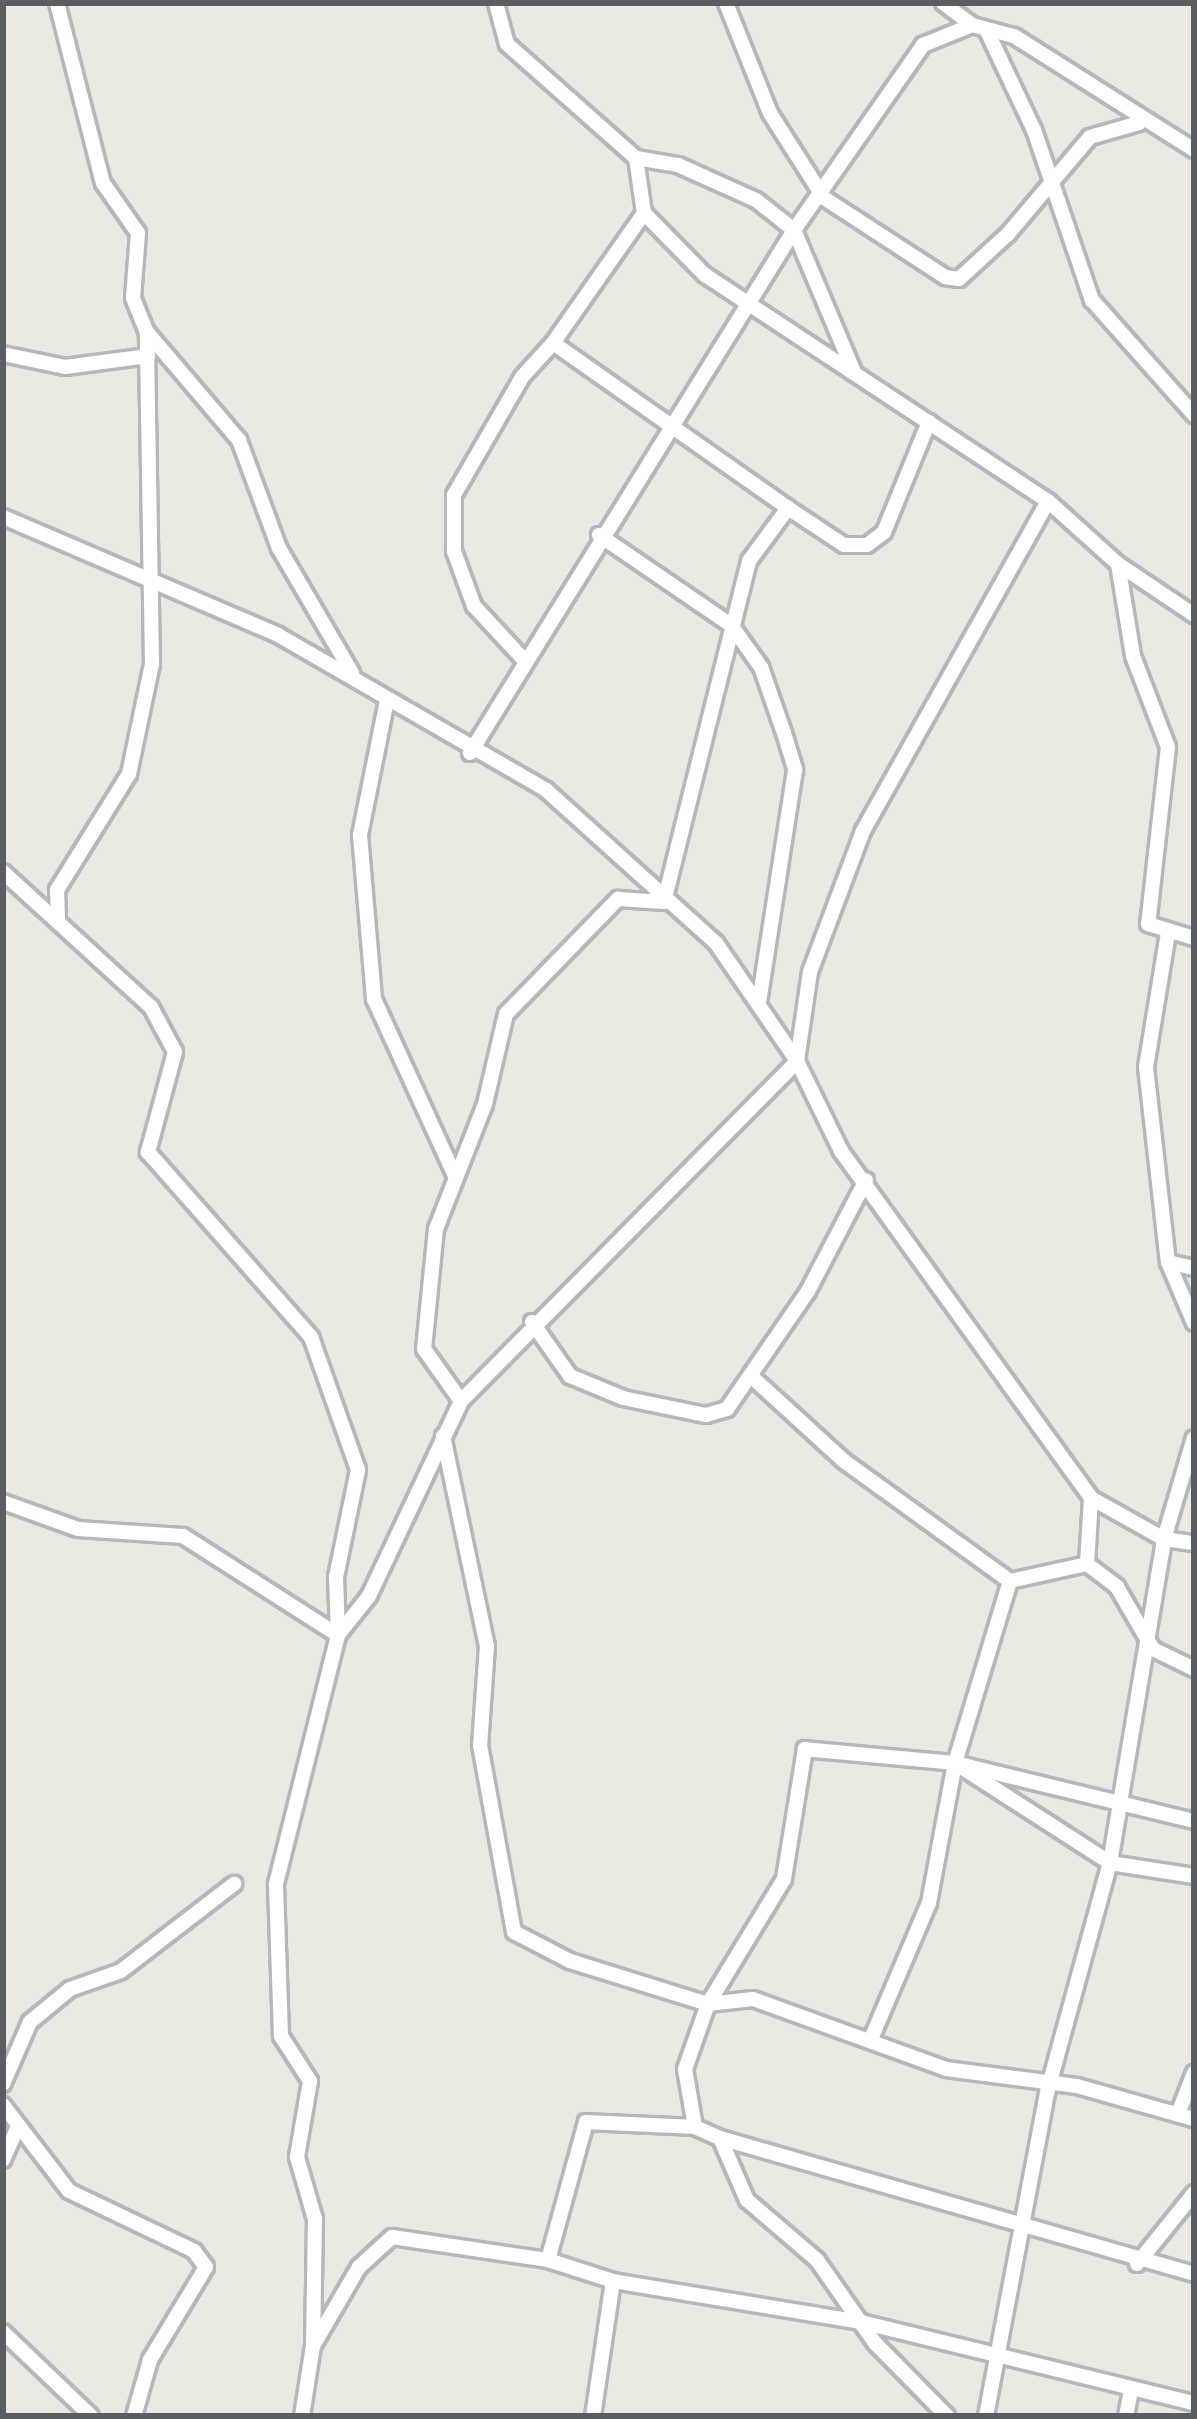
<!DOCTYPE html>
<html>
<head>
<meta charset="utf-8">
<style>
  body { margin:0 }
  #map { position:relative; width:1197px; height:2419px; overflow:hidden; background:#ebeae2; font-family:"Roboto Condensed",sans-serif }
  div>[style] { position:absolute }
  .roads { filter:drop-shadow(3px 0 #b4b7bb) drop-shadow(-3px 0 #b4b7bb) drop-shadow(0 3px #b4b7bb) drop-shadow(0 -3px #b4b7bb) }
  .minor>* { height:14px; margin:-7px; padding:0 7px; transform-origin:7px; border-radius:7px; background:#fff }
  span { translate:-50% -50%; white-space:nowrap; text-align:center; line-height:1.15; -webkit-text-stroke:9px #fff; paint-order:stroke }
  .frame { position:absolute; inset:0; border:6px solid #5a5d61; pointer-events:none }
</style>
</head>
<body>
<div id="map">
  <div class="roads">
    <div class="minor">
      <i style="left:57px;top:3px;width:186px;rotate:75.7deg"></i>
      <i style="left:103px;top:183px;width:61px;rotate:55deg"></i>
      <i style="left:138px;top:233px;width:65px;rotate:94.4deg"></i>
      <i style="left:133px;top:298px;width:37px;rotate:68deg"></i>
      <i style="left:147px;top:332px;width:142px;rotate:49.6deg"></i>
      <i style="left:239px;top:440px;width:115px;rotate:69.7deg"></i>
      <i style="left:279px;top:548px;width:145px;rotate:59.7deg"></i>
      <i style="left:496px;top:3px;width:42px;rotate:75deg"></i>
      <i style="left:507px;top:44px;width:172px;rotate:41.5deg"></i>
      <i style="left:636px;top:158px;width:56px;rotate:81.7deg"></i>
      <i style="left:644px;top:213px;width:87px;rotate:45.5deg"></i>
      <i style="left:705px;top:275px;width:411px;rotate:33.4deg"></i>
      <i style="left:1048px;top:501px;width:94px;rotate:42deg"></i>
      <i style="left:1118px;top:564px;width:92px;rotate:33.9deg"></i>
      <i style="left:726px;top:3px;width:118px;rotate:68.2deg"></i>
      <i style="left:770px;top:113px;width:101px;rotate:57.6deg"></i>
      <i style="left:824px;top:198px;width:145px;rotate:33.1deg"></i>
      <i style="left:945px;top:277px;width:14px;rotate:8deg"></i>
      <i style="left:959px;top:279px;width:67px;rotate:-42.6deg"></i>
      <i style="left:1008px;top:234px;width:127px;rotate:-49.8deg"></i>
      <i style="left:1090px;top:137px;width:51px;rotate:-15.9deg"></i>
      <i style="left:943px;top:3px;width:36px;rotate:37deg"></i>
      <i style="left:986px;top:29px;width:112px;rotate:64.6deg"></i>
      <i style="left:1034px;top:130px;width:180px;rotate:71.2deg"></i>
      <i style="left:1092px;top:300px;width:154px;rotate:48.4deg"></i>
      <i style="left:636px;top:158px;width:43px;rotate:9.5deg"></i>
      <i style="left:678px;top:165px;width:85px;rotate:24.2deg"></i>
      <i style="left:756px;top:200px;width:48px;rotate:38.3deg"></i>
      <i style="left:794px;top:230px;width:154px;rotate:67.1deg"></i>
      <i style="left:3px;top:354px;width:63px;rotate:11.8deg"></i>
      <i style="left:65px;top:367px;width:84px;rotate:-7.5deg"></i>
      <i style="left:788px;top:508px;width:67px;rotate:33.5deg"></i>
      <i style="left:844px;top:545px;width:23px"></i>
      <i style="left:867px;top:545px;width:21px;rotate:-37deg"></i>
      <i style="left:884px;top:532px;width:119px;rotate:-67.8deg"></i>
      <i style="left:3px;top:517px;width:299px;rotate:23.2deg"></i>
      <i style="left:278px;top:635px;width:310px;rotate:30deg"></i>
      <i style="left:546px;top:790px;width:229px;rotate:42deg"></i>
      <i style="left:716px;top:943px;width:143px;rotate:55.5deg"></i>
      <i style="left:797px;top:1061px;width:100px;rotate:63.9deg"></i>
      <i style="left:841px;top:1151px;width:428px;rotate:54.2deg"></i>
      <i style="left:1091px;top:1498px;width:84px;rotate:29.3deg"></i>
      <i style="left:1164px;top:1539px;width:30px;rotate:8deg"></i>
      <i style="left:599px;top:535px;width:160px;rotate:34.3deg"></i>
      <i style="left:731px;top:625px;width:52px;rotate:54.5deg"></i>
      <i style="left:761px;top:667px;width:70px;rotate:70.8deg"></i>
      <i style="left:784px;top:733px;width:39px;rotate:73deg"></i>
      <i style="left:795px;top:770px;width:236px;rotate:98.8deg"></i>
      <i style="left:1118px;top:564px;width:93px;rotate:80.7deg"></i>
      <i style="left:1133px;top:656px;width:97px;rotate:69deg"></i>
      <i style="left:1168px;top:747px;width:178px;rotate:96.4deg"></i>
      <i style="left:1148px;top:924px;width:48px;rotate:16.9deg"></i>
      <i style="left:526px;top:662px;width:76px;rotate:-132.9deg"></i>
      <i style="left:474px;top:606px;width:59px;rotate:-110deg"></i>
      <i style="left:454px;top:551px;width:56px;rotate:-90deg"></i>
      <i style="left:454px;top:495px;width:136px;rotate:-60deg"></i>
      <i style="left:522px;top:377px;width:46px;rotate:-47.6deg"></i>
      <i style="left:387px;top:700px;width:138px;rotate:101.3deg"></i>
      <i style="left:360px;top:835px;width:165px;rotate:85.1deg"></i>
      <i style="left:374px;top:999px;width:195px;rotate:65.4deg"></i>
      <i style="left:470px;top:753px;width:615px;rotate:-58.22deg"></i>
      <i style="left:794px;top:230px;width:226px;rotate:-55.1deg"></i>
      <i style="left:923px;top:45px;width:53px;rotate:-22.2deg"></i>
      <i style="left:972px;top:25px;width:43px;rotate:14.7deg"></i>
      <i style="left:1014px;top:36px;width:213px;rotate:32.3deg"></i>
      <i style="left:3px;top:872px;width:200px;rotate:42.4deg"></i>
      <i style="left:151px;top:1007px;width:51px;rotate:61.9deg"></i>
      <i style="left:175px;top:1052px;width:104px;rotate:105.1deg"></i>
      <i style="left:148px;top:1152px;width:247px;rotate:48.6deg"></i>
      <i style="left:311px;top:1337px;width:141px;rotate:70.5deg"></i>
      <i style="left:358px;top:1470px;width:109px;rotate:101.6deg"></i>
      <i style="left:336px;top:1577px;width:58px;rotate:88deg"></i>
      <i style="left:58px;top:918px;width:28px;rotate:-92deg"></i>
      <i style="left:57px;top:890px;width:137px;rotate:-58.2deg"></i>
      <i style="left:129px;top:774px;width:112px;rotate:-78.2deg"></i>
      <i style="left:152px;top:664px;width:332px;rotate:-90.9deg"></i>
      <i style="left:1168px;top:933px;width:136px;rotate:99.3deg"></i>
      <i style="left:1146px;top:1067px;width:196px;rotate:83.6deg"></i>
      <i style="left:1168px;top:1262px;width:66px;rotate:66.9deg"></i>
      <i style="left:1168px;top:1262px;width:27px;rotate:13deg"></i>
      <i style="left:532px;top:1322px;width:66px;rotate:54.9deg"></i>
      <i style="left:570px;top:1376px;width:57px;rotate:22.5deg"></i>
      <i style="left:623px;top:1398px;width:85px;rotate:11.6deg"></i>
      <i style="left:706px;top:1415px;width:22px;rotate:-16deg"></i>
      <i style="left:727px;top:1409px;width:143px;rotate:-55.5deg"></i>
      <i style="left:808px;top:1291px;width:125px;rotate:-62.4deg"></i>
      <i style="left:752px;top:1377px;width:125px;rotate:42.4deg"></i>
      <i style="left:844px;top:1461px;width:205px;rotate:35.9deg"></i>
      <i style="left:1010px;top:1581px;width:79px;rotate:-12.4deg"></i>
      <i style="left:461px;top:1401px;width:478px;rotate:-45.3deg"></i>
      <i style="left:797px;top:1061px;width:90px;rotate:-81.7deg"></i>
      <i style="left:810px;top:972px;width:151px;rotate:-69.4deg"></i>
      <i style="left:863px;top:831px;width:378px;rotate:-60.7deg"></i>
      <i style="left:443px;top:1436px;width:215px;rotate:78.2deg"></i>
      <i style="left:487px;top:1646px;width:99px;rotate:94deg"></i>
      <i style="left:480px;top:1745px;width:190px;rotate:79.7deg"></i>
      <i style="left:514px;top:1932px;width:63px;rotate:27.4deg"></i>
      <i style="left:570px;top:1961px;width:145px;rotate:17.3deg"></i>
      <i style="left:708px;top:2004px;width:45px;rotate:-6.3deg"></i>
      <i style="left:753px;top:1999px;width:205px;rotate:19.9deg"></i>
      <i style="left:946px;top:2069px;width:132px;rotate:7.4deg"></i>
      <i style="left:1077px;top:2086px;width:122px;rotate:15.8deg"></i>
      <i style="left:1091px;top:1498px;width:66px;rotate:93.5deg"></i>
      <i style="left:1087px;top:1564px;width:38px;rotate:37deg"></i>
      <i style="left:1117px;top:1587px;width:72px;rotate:59.9deg"></i>
      <i style="left:1153px;top:1649px;width:46px;rotate:26deg"></i>
      <i style="left:3px;top:1502px;width:80px;rotate:19.8deg"></i>
      <i style="left:78px;top:1529px;width:105px;rotate:3.8deg"></i>
      <i style="left:183px;top:1536px;width:184px;rotate:32.6deg"></i>
      <i style="left:1010px;top:1581px;width:190px;rotate:106.8deg"></i>
      <i style="left:955px;top:1763px;width:184px;rotate:32.8deg"></i>
      <i style="left:1110px;top:1863px;width:85px;rotate:8.8deg"></i>
      <i style="left:1194px;top:1821px;width:246px;rotate:-166.4deg"></i>
      <i style="left:955px;top:1763px;width:151px;rotate:-174.7deg"></i>
      <i style="left:805px;top:1749px;width:132px;rotate:99.2deg"></i>
      <i style="left:784px;top:1879px;width:146px;rotate:121.3deg"></i>
      <i style="left:708px;top:2004px;width:69px;rotate:109.5deg"></i>
      <i style="left:685px;top:2069px;width:59px;rotate:80.2deg"></i>
      <i style="left:695px;top:2127px;width:27px;rotate:24deg"></i>
      <i style="left:720px;top:2138px;width:493px;rotate:16deg"></i>
      <i style="left:871px;top:2039px;width:148px;rotate:-66.9deg"></i>
      <i style="left:929px;top:1903px;width:142px;rotate:-79.5deg"></i>
      <i style="left:3px;top:2084px;width:68px;rotate:-66.5deg"></i>
      <i style="left:30px;top:2022px;width:52px;rotate:-39.5deg"></i>
      <i style="left:70px;top:1989px;width:54px;rotate:-19.4deg"></i>
      <i style="left:121px;top:1971px;width:143px;rotate:-37.6deg"></i>
      <i style="left:3px;top:2105px;width:108px;rotate:52.5deg"></i>
      <i style="left:69px;top:2191px;width:139px;rotate:25.6deg"></i>
      <i style="left:194px;top:2251px;width:20px;rotate:53deg"></i>
      <i style="left:206px;top:2267px;width:109px;rotate:121.1deg"></i>
      <i style="left:150px;top:2360px;width:58px;rotate:105.9deg"></i>
      <i style="left:1179px;top:2111px;width:41px;rotate:-68.5deg"></i>
      <i style="left:720px;top:2138px;width:68px;rotate:66.5deg"></i>
      <i style="left:747px;top:2200px;width:92px;rotate:40.6deg"></i>
      <i style="left:817px;top:2260px;width:101px;rotate:55.1deg"></i>
      <i style="left:875px;top:2343px;width:103px;rotate:45.4deg"></i>
      <i style="left:3px;top:2160px;width:36px;rotate:-66deg"></i>
      <i style="left:548px;top:2260px;width:143px;rotate:-74.6deg"></i>
      <i style="left:586px;top:2122px;width:109px;rotate:2.6deg"></i>
      <i style="left:1137px;top:2264px;width:91px;rotate:-51.2deg"></i>
      <i style="left:613px;top:2281px;width:251px;rotate:9.4deg"></i>
      <i style="left:861px;top:2322px;width:343px;rotate:13.7deg"></i>
      <i style="left:3px;top:2332px;width:122px;rotate:43.7deg"></i>
      <i style="left:313px;top:2346px;width:127px;rotate:-89.1deg"></i>
      <i style="left:315px;top:2219px;width:65px;rotate:-106.2deg"></i>
      <i style="left:297px;top:2157px;width:77px;rotate:-80.3deg"></i>
      <i style="left:310px;top:2081px;width:54px;rotate:-122.8deg"></i>
      <i style="left:281px;top:2036px;width:152px;rotate:-91.9deg"></i>
      <i style="left:276px;top:1884px;width:257px;rotate:-76deg"></i>
      <i style="left:338px;top:1635px;width:50px;rotate:-51.5deg"></i>
      <i style="left:369px;top:1596px;width:216px;rotate:-64.7deg"></i>
      <i style="left:461px;top:1401px;width:64px;rotate:-125.4deg"></i>
      <i style="left:424px;top:1349px;width:121px;rotate:-84.3deg"></i>
      <i style="left:436px;top:1229px;width:134px;rotate:-68.6deg"></i>
      <i style="left:485px;top:1104px;width:92px;rotate:-76.9deg"></i>
      <i style="left:506px;top:1014px;width:161px;rotate:-45.8deg"></i>
      <i style="left:618px;top:899px;width:46px;rotate:3.7deg"></i>
      <i style="left:664px;top:902px;width:351px;rotate:-76deg"></i>
      <i style="left:749px;top:561px;width:66px;rotate:-53.7deg"></i>
      <i style="left:788px;top:508px;width:287px;rotate:-144.9deg"></i>
      <i style="left:553px;top:343px;width:159px;rotate:-55deg"></i>
      <i style="left:302px;top:2416px;width:71px;rotate:-81.1deg"></i>
      <i style="left:313px;top:2346px;width:91px;rotate:-59.8deg"></i>
      <i style="left:359px;top:2267px;width:45px;rotate:-42.3deg"></i>
      <i style="left:392px;top:2237px;width:158px;rotate:8.4deg"></i>
      <i style="left:548px;top:2260px;width:68px;rotate:17.9deg"></i>
      <i style="left:613px;top:2281px;width:136px;rotate:98.4deg"></i>
      <i style="left:986px;top:2416px;width:333px;rotate:-79.3deg"></i>
      <i style="left:1048px;top:2089px;width:234px;rotate:-74.7deg"></i>
      <i style="left:1110px;top:1863px;width:328px;rotate:-80.5deg"></i>
      <i style="left:1164px;top:1539px;width:105px;rotate:-73.5deg"></i>
      <i style="left:1126px;top:2416px;width:25px;rotate:-79deg"></i>
    </div>
  </div>
  <div class="frame"></div>
</div>
</body>
</html>
